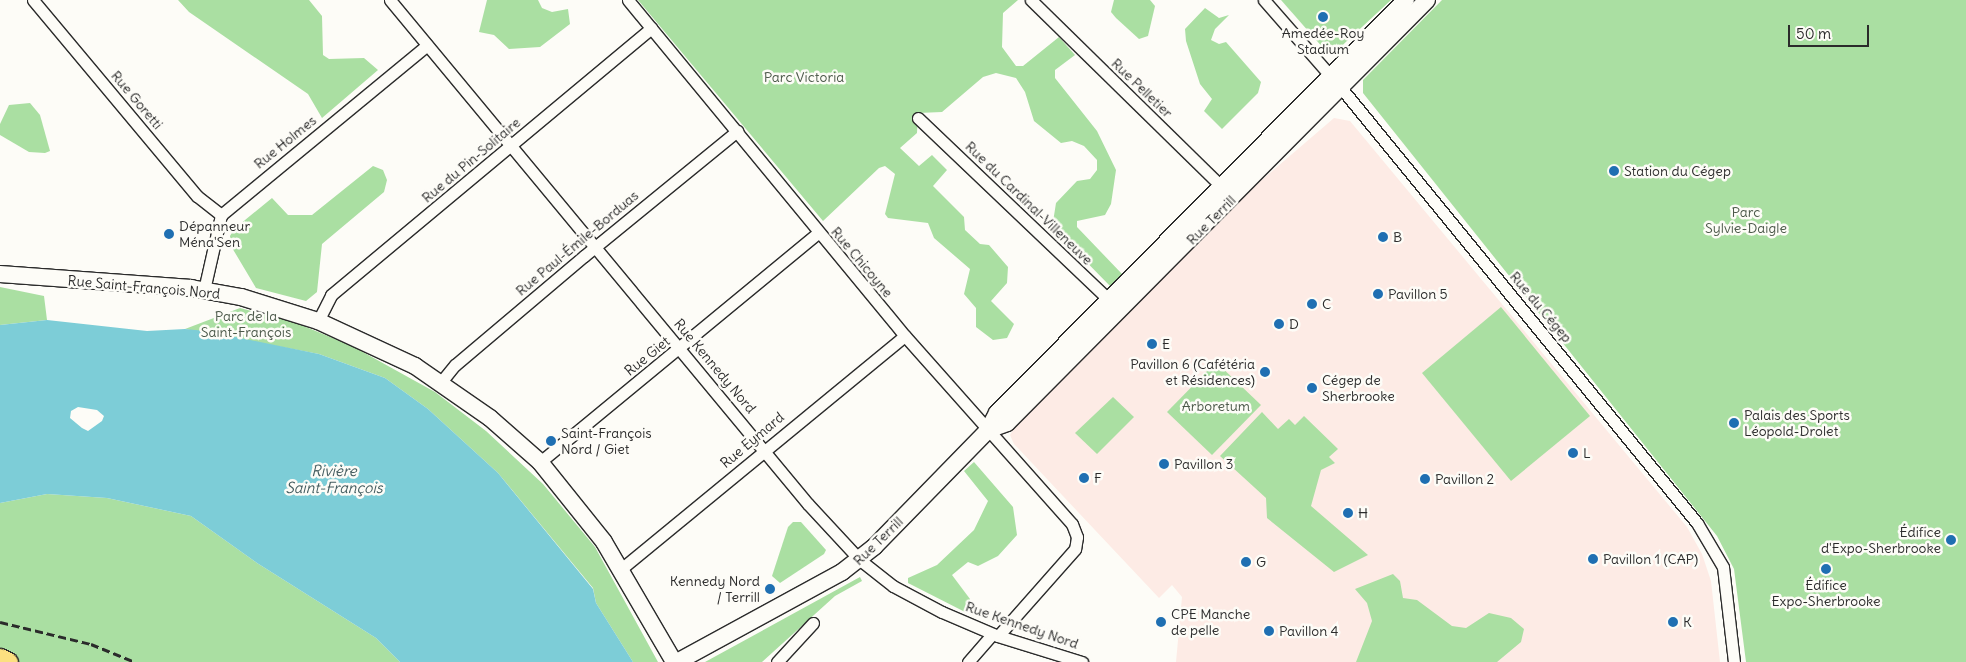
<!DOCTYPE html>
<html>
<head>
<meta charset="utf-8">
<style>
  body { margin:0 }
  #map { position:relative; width:1966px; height:662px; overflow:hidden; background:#fdfcf7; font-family:Delius,sans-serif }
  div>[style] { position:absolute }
  .built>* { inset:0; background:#fdebe5 }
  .green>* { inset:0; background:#aadfa2 }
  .water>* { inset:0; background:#7dcdd7 }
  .roads { filter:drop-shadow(1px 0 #2b2b2b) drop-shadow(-1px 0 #2b2b2b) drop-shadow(0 1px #2b2b2b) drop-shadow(0 -1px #2b2b2b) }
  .street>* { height:11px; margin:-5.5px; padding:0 5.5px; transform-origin:5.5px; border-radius:5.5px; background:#fdfcf7 }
  .secondary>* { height:16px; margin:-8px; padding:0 8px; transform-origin:8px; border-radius:8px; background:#fdfcf7 }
  .primary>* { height:19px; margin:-9.5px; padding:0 9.5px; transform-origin:9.5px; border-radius:9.5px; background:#fce080 }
  .rail>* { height:3px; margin-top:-1.5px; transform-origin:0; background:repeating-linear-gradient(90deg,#2b2b2b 0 8px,transparent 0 12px) }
  .dots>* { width:14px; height:14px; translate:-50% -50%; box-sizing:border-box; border:2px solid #fdfcf7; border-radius:50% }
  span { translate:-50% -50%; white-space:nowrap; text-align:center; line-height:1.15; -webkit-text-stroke:5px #fdfcf7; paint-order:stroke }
  .poi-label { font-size:14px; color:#2b2b2b }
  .left { translate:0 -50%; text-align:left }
  .right { translate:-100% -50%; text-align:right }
  .park-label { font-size:14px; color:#4b5849 }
  .street-label { font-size:14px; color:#2b2b2b }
  .water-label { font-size:15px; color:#445c5f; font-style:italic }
  .scale { position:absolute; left:1788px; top:25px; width:81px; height:22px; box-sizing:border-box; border:2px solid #2b2b2b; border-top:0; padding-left:6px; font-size:15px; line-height:18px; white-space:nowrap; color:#2b2b2b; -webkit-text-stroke:4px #fdfcf7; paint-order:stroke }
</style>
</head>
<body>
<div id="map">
  <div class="built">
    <i style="clip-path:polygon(1334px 118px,1350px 121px,1687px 527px,1702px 554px,1711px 581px,1720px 662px,1176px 662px,1182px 597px,1172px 585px,1159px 598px,1014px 444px,1010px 435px,1013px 430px,1242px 197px)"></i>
  </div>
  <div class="green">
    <i style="clip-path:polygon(178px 0,309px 0,322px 16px,323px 55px,329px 59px,364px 58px,378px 70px,322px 118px,308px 94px,189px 12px)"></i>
    <i style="clip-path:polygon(487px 0,538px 0,542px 8px,552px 12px,568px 9px,570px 24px,540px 47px,509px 49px,494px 35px,479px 32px)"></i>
    <i style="clip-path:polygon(638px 0,1018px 0,1003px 13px,1002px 47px,1016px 66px,1023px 66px,1059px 37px,1075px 55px,1055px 70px,1055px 78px,1097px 131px,1116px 170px,1111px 204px,1105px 215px,1077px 221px,1077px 227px,1123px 275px,1111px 287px,1061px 236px,1053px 222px,1056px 203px,1077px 181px,1090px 179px,1097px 170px,1097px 160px,1084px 146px,1072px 141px,1061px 143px,1034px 121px,1025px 92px,1016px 78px,996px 73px,983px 77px,942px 112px,918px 113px,917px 133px,900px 148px,919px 166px,932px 155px,947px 170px,933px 186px,964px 217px,965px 230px,980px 244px,989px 245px,1008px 267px,1007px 283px,991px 301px,1014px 324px,1007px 338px,993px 340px,976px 327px,976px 308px,964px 294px,970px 269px,934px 238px,928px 223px,888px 218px,885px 214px,895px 174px,885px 166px,879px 168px,823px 221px)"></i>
    <i style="clip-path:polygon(1114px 0,1150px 0,1155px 6px,1148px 36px,1139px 39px,1116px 18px,1111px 12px)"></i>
    <i style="clip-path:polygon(1281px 0,1391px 0,1333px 54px,1324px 49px)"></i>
    <i style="clip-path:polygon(1442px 0,1966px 0,1966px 662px,1746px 662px,1734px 569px,1717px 536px,1363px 93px,1363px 80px)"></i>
    <i style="clip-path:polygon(1205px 8px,1219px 18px,1229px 15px,1215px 29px,1211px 40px,1219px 44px,1226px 42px,1261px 82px,1258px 93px,1222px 129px,1204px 111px,1212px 99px,1200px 84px,1186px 41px,1185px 29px)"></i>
    <i style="clip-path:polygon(30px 103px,40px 115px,50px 151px,45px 153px,29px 152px,0 135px,0 124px,9px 105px)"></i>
    <i style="clip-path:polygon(373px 166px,383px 170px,387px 180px,384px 192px,322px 244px,317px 292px,306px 301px,256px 288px,231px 246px,230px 236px,234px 229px,272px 198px,288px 215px,312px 215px)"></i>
    <i style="clip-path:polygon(0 287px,44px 296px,47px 320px,0 325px)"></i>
    <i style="clip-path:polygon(1501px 307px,1590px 416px,1511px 481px,1422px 373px)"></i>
    <i style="clip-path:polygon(240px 308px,294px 322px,352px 346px,435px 392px,486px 431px,543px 484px,595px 547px,658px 662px,633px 662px,596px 603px,593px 588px,498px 473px,428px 409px,385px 378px,319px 354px,185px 329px)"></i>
    <i style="clip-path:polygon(1216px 362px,1261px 405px,1212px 455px,1167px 412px)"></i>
    <i style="clip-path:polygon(1113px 397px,1134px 417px,1097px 454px,1075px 433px)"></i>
    <i style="clip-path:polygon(1262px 412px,1278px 429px,1289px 419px,1295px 425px,1304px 416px,1338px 449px,1329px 457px,1335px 463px,1321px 470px,1311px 506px,1368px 555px,1334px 572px,1267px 518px,1266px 498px,1220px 456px)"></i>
    <i style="clip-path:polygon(974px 462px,1013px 507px,1017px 535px,998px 556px,978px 566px,968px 562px,952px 575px,970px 599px,967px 613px,908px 583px,908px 578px,937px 565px,974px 530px,988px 501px,964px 471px)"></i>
    <i style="clip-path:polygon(47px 494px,107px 498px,191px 516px,257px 563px,376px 638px,400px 662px,0 662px,0 503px)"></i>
    <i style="clip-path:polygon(793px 522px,801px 522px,826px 550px,824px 554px,780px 583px,772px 576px,788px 527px)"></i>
    <i style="clip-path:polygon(1393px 574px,1400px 581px,1403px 598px,1417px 600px,1452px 626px,1466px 628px,1489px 613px,1511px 618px,1524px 629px,1521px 642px,1497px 662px,1356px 662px,1372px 621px,1367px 603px,1355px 589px)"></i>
    <i style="clip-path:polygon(860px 577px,862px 581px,835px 596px,762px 662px,705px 662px)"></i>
  </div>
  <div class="water">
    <i style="clip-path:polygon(evenodd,47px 320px,147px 331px,185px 329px,206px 331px,319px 354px,385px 378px,428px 409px,498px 473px,593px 589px,596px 603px,633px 662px,400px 662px,376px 638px,257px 563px,191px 516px,107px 498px,47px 494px,0 503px,0 325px,47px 320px,78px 407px,97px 410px,104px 416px,102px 421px,88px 431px,82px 428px,70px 418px,71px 411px,78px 407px)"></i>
  </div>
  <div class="roads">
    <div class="street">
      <i style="left:33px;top:0;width:256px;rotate:50.1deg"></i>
      <i style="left:197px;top:196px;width:31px;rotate:38deg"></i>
      <i style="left:390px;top:0;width:655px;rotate:50.33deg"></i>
      <i style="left:808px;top:504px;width:76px;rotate:47.1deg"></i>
      <i style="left:860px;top:560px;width:42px;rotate:38.2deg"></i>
      <i style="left:893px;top:586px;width:55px;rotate:28deg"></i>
      <i style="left:942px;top:612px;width:61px;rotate:23.2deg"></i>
      <i style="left:998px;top:636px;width:88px;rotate:17.2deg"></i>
      <i style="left:628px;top:0;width:435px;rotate:50.5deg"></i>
      <i style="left:905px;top:336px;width:251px;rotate:48.4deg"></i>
      <i style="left:1072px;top:524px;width:14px;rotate:69deg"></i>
      <i style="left:1077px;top:537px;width:12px;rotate:99deg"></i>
      <i style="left:1075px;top:549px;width:116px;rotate:131.5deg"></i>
      <i style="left:1031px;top:0;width:273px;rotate:44.4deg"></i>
      <i style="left:1264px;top:0;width:118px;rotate:48.8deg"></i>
      <i style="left:1342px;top:89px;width:561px;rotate:50.72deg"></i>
      <i style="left:1697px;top:523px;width:51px;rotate:59.4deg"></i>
      <i style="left:1723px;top:567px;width:96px;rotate:83.4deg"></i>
      <i style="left:918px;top:118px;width:269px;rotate:43.6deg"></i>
      <i style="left:204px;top:290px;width:77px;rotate:-77.2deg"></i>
      <i style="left:221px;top:215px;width:267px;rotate:-39.5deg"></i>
      <i style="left:318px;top:321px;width:29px;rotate:-63deg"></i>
      <i style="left:331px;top:295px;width:417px;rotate:-39.8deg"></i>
      <i style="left:441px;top:382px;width:22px;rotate:-51deg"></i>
      <i style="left:455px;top:365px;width:169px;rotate:-40.2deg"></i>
      <i style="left:584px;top:256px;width:198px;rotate:-39.2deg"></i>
      <i style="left:540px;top:462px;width:360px;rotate:-39.5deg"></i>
      <i style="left:621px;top:569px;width:367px;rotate:-39.4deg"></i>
      <i style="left:777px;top:662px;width:53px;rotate:-47.3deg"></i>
      <i style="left:968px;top:662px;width:37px;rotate:-49deg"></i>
    </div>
    <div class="secondary">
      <i style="left:0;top:274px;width:192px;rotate:4.2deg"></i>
      <i style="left:191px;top:288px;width:51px;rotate:10.2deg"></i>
      <i style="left:241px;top:297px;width:81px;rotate:17.3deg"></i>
      <i style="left:318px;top:321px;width:107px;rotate:24.9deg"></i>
      <i style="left:415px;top:366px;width:91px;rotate:34.7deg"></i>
      <i style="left:490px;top:418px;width:67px;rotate:41.3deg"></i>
      <i style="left:540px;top:462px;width:102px;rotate:51.3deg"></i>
      <i style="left:604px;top:542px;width:139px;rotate:59.7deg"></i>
      <i style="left:988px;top:430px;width:20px;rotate:-20deg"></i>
      <i style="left:1007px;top:423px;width:596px;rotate:-45.2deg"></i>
      <i style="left:677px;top:662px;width:188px;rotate:-28.6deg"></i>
      <i style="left:842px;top:572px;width:41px;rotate:-38deg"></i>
      <i style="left:874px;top:547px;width:163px;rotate:-45.7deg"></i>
      <i style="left:988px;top:430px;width:19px;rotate:-62deg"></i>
      <i style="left:997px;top:413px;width:581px;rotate:-45.28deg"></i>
    </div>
    <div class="primary">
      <i style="left:0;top:658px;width:9px;rotate:27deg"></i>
    </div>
  </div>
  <div class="rail">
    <i style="left:0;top:622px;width:94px;rotate:13.6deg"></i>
    <i style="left:91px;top:644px;width:48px;rotate:22.2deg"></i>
  </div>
  <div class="dots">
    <i style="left:1323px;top:17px;background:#1f6fb2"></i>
    <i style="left:1614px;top:171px;background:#1f6fb2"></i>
    <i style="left:169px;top:234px;background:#1f6fb2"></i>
    <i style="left:1383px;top:237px;background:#1f6fb2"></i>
    <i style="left:1378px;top:294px;background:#1f6fb2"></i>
    <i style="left:1312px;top:304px;background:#1f6fb2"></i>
    <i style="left:1279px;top:324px;background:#1f6fb2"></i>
    <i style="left:1152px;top:344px;background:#1f6fb2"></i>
    <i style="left:1265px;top:372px;background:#1f6fb2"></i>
    <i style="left:1312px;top:388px;background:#1f6fb2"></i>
    <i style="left:1734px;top:423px;background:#1f6fb2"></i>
    <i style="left:551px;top:441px;background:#1f6fb2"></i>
    <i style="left:1573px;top:453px;background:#1f6fb2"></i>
    <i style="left:1164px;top:464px;background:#1f6fb2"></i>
    <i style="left:1084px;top:478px;background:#1f6fb2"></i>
    <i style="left:1425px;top:479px;background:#1f6fb2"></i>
    <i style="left:1348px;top:513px;background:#1f6fb2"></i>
    <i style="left:1951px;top:540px;background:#1f6fb2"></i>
    <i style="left:1593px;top:559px;background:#1f6fb2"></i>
    <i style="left:1246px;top:562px;background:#1f6fb2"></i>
    <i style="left:1826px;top:569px;background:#1f6fb2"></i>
    <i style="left:770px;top:589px;background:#1f6fb2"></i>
    <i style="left:1161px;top:622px;background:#1f6fb2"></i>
    <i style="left:1673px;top:622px;background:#1f6fb2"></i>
    <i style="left:1269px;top:631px;background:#1f6fb2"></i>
  </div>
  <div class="poi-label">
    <span style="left:1323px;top:41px">Amedée-Roy<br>Stadium</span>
    <span class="left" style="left:1624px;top:171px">Station du Cégep</span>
    <span class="left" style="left:179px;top:234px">Dépanneur<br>Ména'Sen</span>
    <span class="left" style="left:1393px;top:237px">B</span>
    <span class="left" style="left:1388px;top:294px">Pavillon 5</span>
    <span class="left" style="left:1322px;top:304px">C</span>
    <span class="left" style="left:1289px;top:324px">D</span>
    <span class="left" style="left:1162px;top:344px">E</span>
    <span class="right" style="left:1255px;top:372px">Pavillon 6 (Cafétéria<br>et Résidences)</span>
    <span class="left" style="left:1322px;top:388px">Cégep de<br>Sherbrooke</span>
    <span class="left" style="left:1744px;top:423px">Palais des Sports<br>Léopold-Drolet</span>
    <span class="left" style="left:561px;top:441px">Saint-François<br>Nord / Giet</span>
    <span class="left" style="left:1583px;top:453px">L</span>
    <span class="left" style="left:1174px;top:464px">Pavillon 3</span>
    <span class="left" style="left:1094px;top:478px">F</span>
    <span class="left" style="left:1435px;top:479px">Pavillon 2</span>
    <span class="left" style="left:1358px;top:513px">H</span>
    <span class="right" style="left:1941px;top:540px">Édifice<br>d'Expo-Sherbrooke</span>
    <span class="left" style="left:1603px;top:559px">Pavillon 1 (CAP)</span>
    <span class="left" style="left:1256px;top:562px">G</span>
    <span class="right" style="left:760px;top:589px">Kennedy Nord<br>/ Terrill</span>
    <span style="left:1826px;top:593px">Édifice<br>Expo-Sherbrooke</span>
    <span class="left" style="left:1171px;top:622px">CPE Manche<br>de pelle</span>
    <span class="left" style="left:1683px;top:622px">K</span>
    <span class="left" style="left:1279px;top:631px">Pavillon 4</span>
  </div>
  <div class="park-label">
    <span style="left:804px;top:77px">Parc Victoria</span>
    <span style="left:1746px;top:220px">Parc<br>Sylvie-Daigle</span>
    <span style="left:246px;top:324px">Parc de la<br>Saint-François</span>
    <span style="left:1216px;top:406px">Arboretum</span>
  </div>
  <div class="street-label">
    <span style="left:1142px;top:88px;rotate:44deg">Rue Pelletier</span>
    <span style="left:137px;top:100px;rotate:50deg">Rue Goretti</span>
    <span style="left:285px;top:142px;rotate:-39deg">Rue Holmes</span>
    <span style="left:471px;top:160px;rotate:-40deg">Rue du Pin-Solitaire</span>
    <span style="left:1029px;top:203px;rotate:44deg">Rue du Cardinal-Villeneuve</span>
    <span style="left:1211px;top:220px;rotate:-45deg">Rue Terrill</span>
    <span style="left:577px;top:243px;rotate:-40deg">Rue Paul-Émile-Borduas</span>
    <span style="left:862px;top:262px;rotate:50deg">Rue Chicoyne</span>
    <span style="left:144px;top:287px;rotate:5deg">Rue Saint-François Nord</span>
    <span style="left:1541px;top:307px;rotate:50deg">Rue du Cégep</span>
    <span style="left:647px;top:356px;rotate:-39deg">Rue Giet</span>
    <span style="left:715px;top:366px;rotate:50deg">Rue Kennedy Nord</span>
    <span style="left:752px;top:440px;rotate:-40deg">Rue Eymard</span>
    <span style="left:878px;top:541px;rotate:-44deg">Rue Terrill</span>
    <span style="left:1022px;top:625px;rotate:19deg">Rue Kennedy Nord</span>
  </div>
  <div class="water-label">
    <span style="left:334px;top:479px">Rivière<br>Saint-François</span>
  </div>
  <div class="scale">50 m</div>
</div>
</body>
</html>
